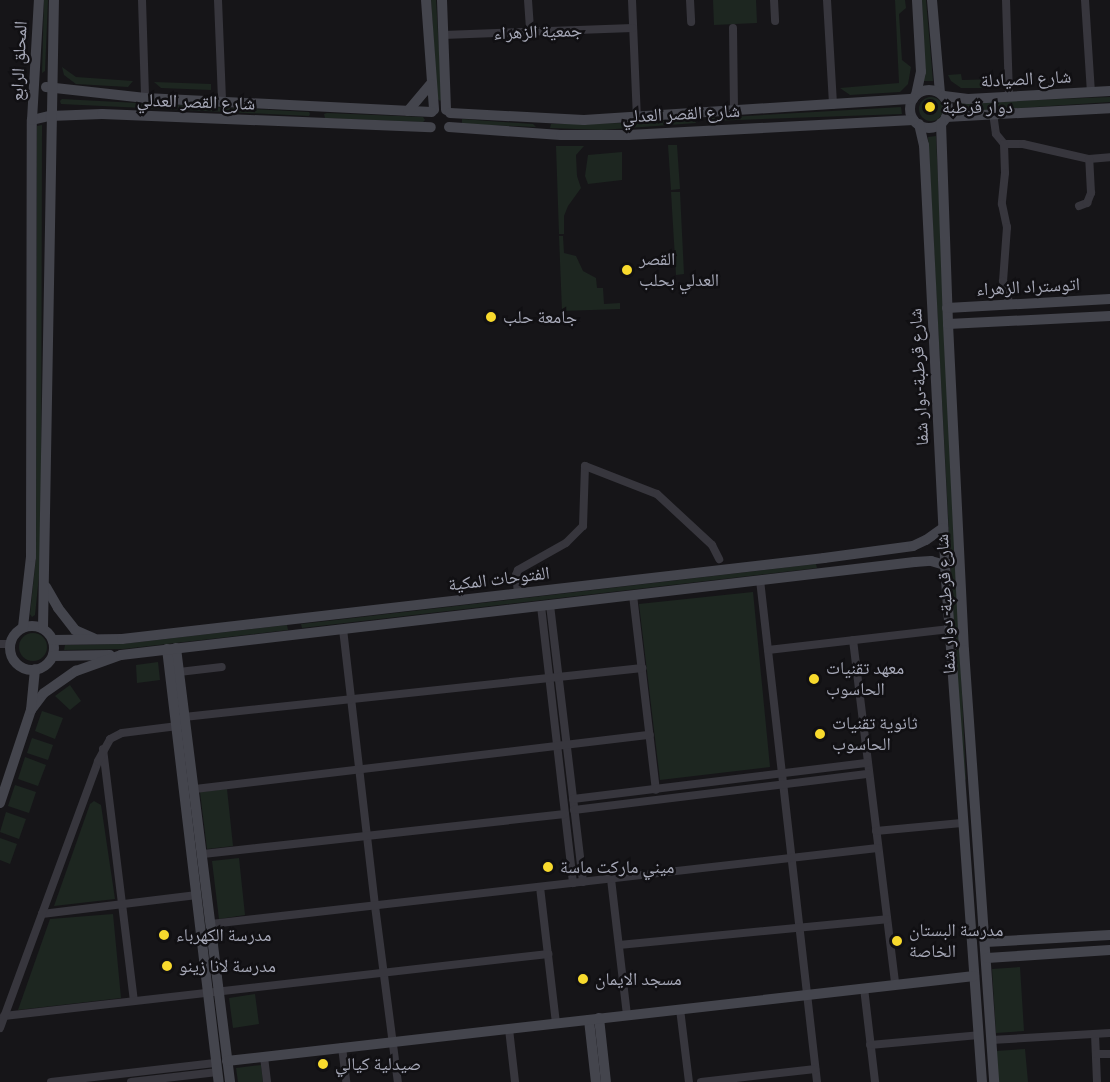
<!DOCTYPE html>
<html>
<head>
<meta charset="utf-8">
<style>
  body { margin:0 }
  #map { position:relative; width:1110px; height:1082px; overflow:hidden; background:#161518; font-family:"PT Sans Narrow","Noto Naskh Arabic",sans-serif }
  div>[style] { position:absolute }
  .green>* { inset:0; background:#1d2620 }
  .round { border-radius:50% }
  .street>* { height:8px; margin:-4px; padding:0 4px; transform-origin:4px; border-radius:4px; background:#37363d }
  .secondary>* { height:10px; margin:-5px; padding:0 5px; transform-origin:5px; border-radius:5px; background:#44454d }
  .secondary>.ring { margin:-5px; padding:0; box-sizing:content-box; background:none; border:10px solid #44454d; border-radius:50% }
  .dots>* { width:16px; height:16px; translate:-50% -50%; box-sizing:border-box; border:3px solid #111013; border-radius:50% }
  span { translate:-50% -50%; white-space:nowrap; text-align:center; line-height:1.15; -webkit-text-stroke:5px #111013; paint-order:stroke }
  .street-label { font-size:18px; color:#a7a9b8 }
  .poi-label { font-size:18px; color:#a7a9b8 }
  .left { translate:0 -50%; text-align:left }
</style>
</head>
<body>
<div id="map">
  <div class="green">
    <i style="clip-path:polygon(44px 0,48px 0,45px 71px,42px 73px)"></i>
    <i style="clip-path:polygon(431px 0,436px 0,442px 99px,440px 101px,437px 98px)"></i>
    <i style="clip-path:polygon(713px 0,756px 0,757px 23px,714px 25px)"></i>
    <i style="clip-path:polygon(895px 0,905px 0,906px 8px,899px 14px,902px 60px,911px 67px,908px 84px,900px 92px,850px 95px,840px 88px,899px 83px)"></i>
    <i style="clip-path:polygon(922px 0,926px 0,933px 81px,924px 81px)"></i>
    <i style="clip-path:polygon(62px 67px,76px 77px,133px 81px,128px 87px,76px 84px,64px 75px)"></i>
    <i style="clip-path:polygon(961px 74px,962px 80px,1000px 79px,992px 88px,961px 88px,951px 81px,948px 75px)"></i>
    <i style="clip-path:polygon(154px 82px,211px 84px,211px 90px,161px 88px)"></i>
    <i style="clip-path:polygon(1110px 97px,1110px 102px,959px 112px,958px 103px)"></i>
    <i class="round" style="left:919px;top:97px;width:24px;height:24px"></i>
    <i style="clip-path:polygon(62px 99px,309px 112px,310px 114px,309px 116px,61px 104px,60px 101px)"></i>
    <i style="clip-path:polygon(901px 107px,902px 114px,710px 121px,712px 118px)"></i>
    <i style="clip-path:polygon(327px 113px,423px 117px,425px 120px,423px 122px,325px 118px,324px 114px)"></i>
    <i style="clip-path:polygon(462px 119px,533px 124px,536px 127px,462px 124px)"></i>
    <i style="clip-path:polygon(694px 119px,696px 123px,602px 130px,550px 128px,551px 124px,626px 123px)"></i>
    <i style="clip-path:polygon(42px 125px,41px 556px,35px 615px,32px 617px,30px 614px,36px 557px,37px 126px)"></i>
    <i style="clip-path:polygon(936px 136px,966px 779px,965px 780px,962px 779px,928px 137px)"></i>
    <i style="clip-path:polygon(668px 145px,677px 145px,680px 189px,671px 190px)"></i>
    <i style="clip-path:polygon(584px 146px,576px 155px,577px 176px,581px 188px,568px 206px,564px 216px,564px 234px,559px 234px,556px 146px)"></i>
    <i style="clip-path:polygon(622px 152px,622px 180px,588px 184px,585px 176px,588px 155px)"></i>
    <i style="clip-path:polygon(671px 192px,680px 192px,684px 274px,676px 275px)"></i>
    <i style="clip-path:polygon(559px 236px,563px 236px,564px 253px,576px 256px,583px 271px,596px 278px,597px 288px,603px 288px,604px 304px,620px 303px,620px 309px,562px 311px)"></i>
    <i style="clip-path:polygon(816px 564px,817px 568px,302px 628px,301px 624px)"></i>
    <i style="clip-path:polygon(753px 592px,770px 767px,660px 780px,639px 604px)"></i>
    <i style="clip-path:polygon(287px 625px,288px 630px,123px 649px,64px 650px,65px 645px,122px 644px)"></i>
    <i class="round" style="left:19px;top:633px;width:28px;height:28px"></i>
    <i style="clip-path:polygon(158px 662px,160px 680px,137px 683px,136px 665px)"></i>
    <i style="clip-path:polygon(70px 685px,81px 701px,70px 710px,55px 696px)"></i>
    <i style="clip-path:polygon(42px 711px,63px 718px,55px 739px,35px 731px)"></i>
    <i style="clip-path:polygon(32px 738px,53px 745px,48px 760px,27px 753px)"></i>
    <i style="clip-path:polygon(25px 757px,46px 765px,38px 786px,18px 779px)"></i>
    <i style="clip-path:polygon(15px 785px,36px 792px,29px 813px,8px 806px)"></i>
    <i style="clip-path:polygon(227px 789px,233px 846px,207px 849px,200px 792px)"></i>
    <i style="clip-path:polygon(94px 801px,101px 805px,115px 899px,54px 906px,90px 804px)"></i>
    <i style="clip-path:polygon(6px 812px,26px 819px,19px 839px,0 832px)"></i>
    <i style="clip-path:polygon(0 838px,17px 844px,10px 864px,0 860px)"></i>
    <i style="clip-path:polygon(239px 858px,245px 915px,219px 919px,212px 861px)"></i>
    <i style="clip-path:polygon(113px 914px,121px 998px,18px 1010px,50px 919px)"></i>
    <i style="clip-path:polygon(1020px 967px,1024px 1031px,996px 1033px,992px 969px)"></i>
    <i style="clip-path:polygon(255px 994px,259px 1024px,233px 1028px,229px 998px)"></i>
    <i style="clip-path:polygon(1025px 1049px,1028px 1082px,998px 1082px,996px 1051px)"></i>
    <i style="clip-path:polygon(261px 1065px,263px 1082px,238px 1082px,236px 1068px)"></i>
  </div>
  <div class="street">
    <i style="left:142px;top:0;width:98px;rotate:88.2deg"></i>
    <i style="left:218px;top:0;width:101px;rotate:87.7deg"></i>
    <i style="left:528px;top:0;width:32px;rotate:86deg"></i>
    <i style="left:632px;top:0;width:117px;rotate:87.6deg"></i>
    <i style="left:690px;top:0;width:22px;rotate:87deg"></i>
    <i style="left:774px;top:0;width:21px;rotate:87deg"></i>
    <i style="left:827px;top:0;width:105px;rotate:86.7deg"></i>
    <i style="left:1006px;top:0;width:97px;rotate:88.2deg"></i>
    <i style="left:1085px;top:0;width:92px;rotate:86.3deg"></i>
    <i style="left:733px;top:28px;width:83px;rotate:89.3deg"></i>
    <i style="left:443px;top:35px;width:190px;rotate:-2.1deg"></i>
    <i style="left:993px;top:113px;width:21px;rotate:82deg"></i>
    <i style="left:996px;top:134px;width:13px;rotate:51deg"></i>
    <i style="left:1004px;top:144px;width:19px"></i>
    <i style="left:1023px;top:144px;width:68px;rotate:12.8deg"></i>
    <i style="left:1089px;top:159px;width:21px;rotate:-5deg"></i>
    <i style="left:1004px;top:144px;width:29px;rotate:88deg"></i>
    <i style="left:1005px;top:173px;width:31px;rotate:96deg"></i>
    <i style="left:1002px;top:204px;width:24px;rotate:78deg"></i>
    <i style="left:1007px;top:227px;width:54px;rotate:94.2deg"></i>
    <i style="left:1003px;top:281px;width:7px;rotate:56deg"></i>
    <i style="left:1007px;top:287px;width:18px;rotate:84deg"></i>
    <i style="left:1079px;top:206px;width:9px;rotate:-21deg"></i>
    <i style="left:1087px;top:203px;width:11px;rotate:-68deg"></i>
    <i style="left:1091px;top:193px;width:34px;rotate:-93deg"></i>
    <i style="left:760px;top:580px;width:505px;rotate:83.52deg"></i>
    <i style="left:518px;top:593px;width:18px;rotate:-96deg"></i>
    <i style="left:516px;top:575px;width:5px;rotate:-68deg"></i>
    <i style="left:518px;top:570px;width:55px;rotate:-29.4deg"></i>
    <i style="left:566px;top:543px;width:24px;rotate:-45deg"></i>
    <i style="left:583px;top:526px;width:60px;rotate:-88.1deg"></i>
    <i style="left:585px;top:466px;width:77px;rotate:21.3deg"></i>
    <i style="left:657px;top:494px;width:75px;rotate:42.8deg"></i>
    <i style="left:712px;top:545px;width:16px;rotate:63deg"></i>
    <i style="left:633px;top:595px;width:196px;rotate:83.3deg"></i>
    <i style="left:550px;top:605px;width:279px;rotate:83.2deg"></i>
    <i style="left:541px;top:606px;width:279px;rotate:83.4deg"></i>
    <i style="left:343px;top:629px;width:279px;rotate:83.4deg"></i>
    <i style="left:375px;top:906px;width:177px;rotate:82.6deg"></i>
    <i style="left:853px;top:640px;width:347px;rotate:83deg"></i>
    <i style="left:0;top:644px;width:10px"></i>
    <i style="left:768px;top:650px;width:183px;rotate:-6.6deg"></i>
    <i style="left:179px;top:672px;width:43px;rotate:-6.6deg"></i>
    <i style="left:103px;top:749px;width:253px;rotate:83deg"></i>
    <i style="left:195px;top:789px;width:458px;rotate:-6.8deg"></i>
    <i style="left:573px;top:799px;width:297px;rotate:-7deg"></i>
    <i style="left:574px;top:810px;width:297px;rotate:-7deg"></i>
    <i style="left:876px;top:831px;width:86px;rotate:-5.3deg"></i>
    <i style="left:203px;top:854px;width:364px;rotate:-6.3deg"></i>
    <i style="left:611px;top:879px;width:137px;rotate:83.3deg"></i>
    <i style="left:540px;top:887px;width:137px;rotate:83.3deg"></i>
    <i style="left:42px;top:914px;width:156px;rotate:-7deg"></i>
    <i style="left:211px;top:924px;width:671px;rotate:-6.5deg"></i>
    <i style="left:619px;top:945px;width:269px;rotate:-5.5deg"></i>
    <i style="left:864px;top:988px;width:95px;rotate:83.3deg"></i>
    <i style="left:680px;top:1009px;width:74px;rotate:83deg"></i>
    <i style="left:4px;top:1016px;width:548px;rotate:-6.5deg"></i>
    <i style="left:0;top:1028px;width:284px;rotate:-69.8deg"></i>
    <i style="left:98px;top:761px;width:25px;rotate:-61deg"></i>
    <i style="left:110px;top:739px;width:13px;rotate:-27deg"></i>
    <i style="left:122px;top:733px;width:56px;rotate:-7.1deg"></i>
    <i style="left:178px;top:726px;width:11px;rotate:-56deg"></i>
    <i style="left:184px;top:717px;width:461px;rotate:-6.1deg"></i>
    <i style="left:509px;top:1029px;width:53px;rotate:83.5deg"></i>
    <i style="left:1095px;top:1034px;width:48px;rotate:87.6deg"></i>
    <i style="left:991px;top:1040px;width:119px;rotate:-3.4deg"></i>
    <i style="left:870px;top:1045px;width:109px;rotate:-5.2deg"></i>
    <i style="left:342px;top:1047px;width:35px;rotate:83deg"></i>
    <i style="left:1096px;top:1054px;width:14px"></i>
    <i style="left:264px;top:1057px;width:25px;rotate:83deg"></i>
    <i style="left:51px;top:1082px;width:165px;rotate:-6.6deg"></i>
    <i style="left:131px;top:1082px;width:87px;rotate:-6.6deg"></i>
    <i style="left:701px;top:1082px;width:115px;rotate:-6.5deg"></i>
  </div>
  <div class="secondary">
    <i style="left:426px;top:0;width:110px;rotate:85.8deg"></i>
    <i style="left:442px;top:0;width:110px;rotate:87.9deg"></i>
    <i style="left:932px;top:0;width:93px;rotate:85.1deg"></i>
    <i style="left:46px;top:87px;width:100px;rotate:6.3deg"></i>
    <i style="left:145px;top:98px;width:287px;rotate:2.8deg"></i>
    <i class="ring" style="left:910px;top:90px;width:28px;height:28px"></i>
    <i style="left:916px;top:95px;width:24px;rotate:-78deg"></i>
    <i style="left:921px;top:72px;width:72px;rotate:-93.2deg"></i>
    <i style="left:944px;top:96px;width:24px;rotate:7deg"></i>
    <i style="left:968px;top:99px;width:142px;rotate:-3.2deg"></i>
    <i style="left:408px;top:111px;width:35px;rotate:-50deg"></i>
    <i style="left:450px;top:113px;width:134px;rotate:3deg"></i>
    <i style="left:584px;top:120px;width:330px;rotate:-3.7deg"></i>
    <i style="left:946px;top:117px;width:164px;rotate:-3.1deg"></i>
    <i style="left:32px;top:120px;width:18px;rotate:-13deg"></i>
    <i style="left:50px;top:116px;width:52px;rotate:-2.2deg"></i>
    <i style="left:102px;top:114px;width:329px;rotate:2.3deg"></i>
    <i style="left:941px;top:123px;width:201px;rotate:88deg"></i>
    <i style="left:948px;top:324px;width:326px;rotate:87.2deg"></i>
    <i style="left:964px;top:650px;width:433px;rotate:86deg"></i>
    <i style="left:919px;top:124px;width:22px;rotate:77deg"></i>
    <i style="left:924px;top:145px;width:421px;rotate:87.1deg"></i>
    <i style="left:945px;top:565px;width:518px;rotate:85.91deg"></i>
    <i style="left:449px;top:127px;width:112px;rotate:4.1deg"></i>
    <i style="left:561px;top:135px;width:67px"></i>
    <i style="left:628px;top:135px;width:286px;rotate:-3deg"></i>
    <i style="left:947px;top:308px;width:163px;rotate:-3.2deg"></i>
    <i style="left:948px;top:324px;width:162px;rotate:-2.8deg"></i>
    <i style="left:46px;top:587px;width:24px;rotate:60deg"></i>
    <i style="left:58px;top:608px;width:28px;rotate:52deg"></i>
    <i style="left:75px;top:630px;width:20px;rotate:24deg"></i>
    <i class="ring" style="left:10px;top:626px;width:34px;height:34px"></i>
    <i style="left:23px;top:627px;width:70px;rotate:-83.5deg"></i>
    <i style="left:31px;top:557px;width:437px;rotate:-89.9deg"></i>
    <i style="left:32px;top:120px;width:120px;rotate:-86.7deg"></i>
    <i style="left:43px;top:628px;width:628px;rotate:-89deg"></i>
    <i style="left:53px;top:640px;width:69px;rotate:-0.8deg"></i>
    <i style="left:122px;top:639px;width:707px;rotate:-6.58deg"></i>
    <i style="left:824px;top:558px;width:90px;rotate:-7.7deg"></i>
    <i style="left:913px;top:546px;width:14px;rotate:-25deg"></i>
    <i style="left:926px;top:540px;width:21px;rotate:-35deg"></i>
    <i style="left:176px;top:648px;width:437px;rotate:82.9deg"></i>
    <i style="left:167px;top:649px;width:436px;rotate:83.2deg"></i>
    <i style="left:53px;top:656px;width:57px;rotate:-1deg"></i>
    <i style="left:31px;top:710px;width:21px;rotate:-53deg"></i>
    <i style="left:44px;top:693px;width:39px;rotate:-35deg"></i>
    <i style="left:76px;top:671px;width:48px;rotate:-19.6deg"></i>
    <i style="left:121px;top:655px;width:799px;rotate:-6.68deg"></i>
    <i style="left:915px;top:562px;width:16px;rotate:-4deg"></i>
    <i style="left:931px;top:561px;width:15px;rotate:16deg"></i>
    <i style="left:0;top:803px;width:98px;rotate:-71.6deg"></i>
    <i style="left:31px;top:710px;width:41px;rotate:-84.4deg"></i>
    <i style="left:986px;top:942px;width:124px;rotate:-3.2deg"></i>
    <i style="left:987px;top:958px;width:123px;rotate:-3.7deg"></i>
    <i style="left:599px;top:1018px;width:64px;rotate:83.8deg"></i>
    <i style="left:589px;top:1020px;width:62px;rotate:83.6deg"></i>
    <i style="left:227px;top:1061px;width:752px;rotate:-6.49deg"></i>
  </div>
  <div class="dots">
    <i style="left:930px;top:107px;background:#f8da2d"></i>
    <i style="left:627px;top:270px;background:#f8da2d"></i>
    <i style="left:491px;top:317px;background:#f8da2d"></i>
    <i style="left:814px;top:679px;background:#f8da2d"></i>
    <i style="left:820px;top:734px;background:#f8da2d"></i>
    <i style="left:548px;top:867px;background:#f8da2d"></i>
    <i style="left:164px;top:935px;background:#f8da2d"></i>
    <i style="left:897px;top:941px;background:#f8da2d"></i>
    <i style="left:167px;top:966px;background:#f8da2d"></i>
    <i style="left:583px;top:979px;background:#f8da2d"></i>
    <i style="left:323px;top:1064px;background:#f8da2d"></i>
  </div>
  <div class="street-label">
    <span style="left:538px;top:32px;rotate:-2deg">جمعية الزهراء</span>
    <span style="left:19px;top:61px;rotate:-87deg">المحلق الرابع</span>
    <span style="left:1026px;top:79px;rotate:-3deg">شارع الصيادلة</span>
    <span style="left:196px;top:102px;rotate:2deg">شارع القصر العدلي</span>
    <span style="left:681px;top:114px;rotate:-3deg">شارع القصر العدلي</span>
    <span style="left:1028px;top:287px;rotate:-3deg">اتوستراد الزهراء</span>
    <span style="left:919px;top:377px;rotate:-93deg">شارع قرطبة-دوار شفا</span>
    <span style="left:499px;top:579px;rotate:-7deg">الفتوحات المكية</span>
    <span style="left:946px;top:604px;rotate:-93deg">شارع قرطبة- دوار شفا</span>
  </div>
  <div class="poi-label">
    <span class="left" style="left:942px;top:107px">دوار قرطبة</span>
    <span class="left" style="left:639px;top:270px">القصر<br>العدلي بحلب</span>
    <span class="left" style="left:503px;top:317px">جامعة حلب</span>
    <span class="left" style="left:826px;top:679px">معهد تقنيات<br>الحاسوب</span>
    <span class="left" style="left:832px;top:734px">ثانوية تقنيات<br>الحاسوب</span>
    <span class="left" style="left:560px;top:867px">ميني ماركت ماسة</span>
    <span class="left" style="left:909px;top:941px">مدرسة البستان<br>الخاصة</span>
    <span class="left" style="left:176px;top:935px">مدرسة الكهرباء</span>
    <span class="left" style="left:179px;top:966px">مدرسة لانا زينو</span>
    <span class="left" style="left:595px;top:979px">مسجد الايمان</span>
    <span class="left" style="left:335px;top:1064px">صيدلية كيالي</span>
  </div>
</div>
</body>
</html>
